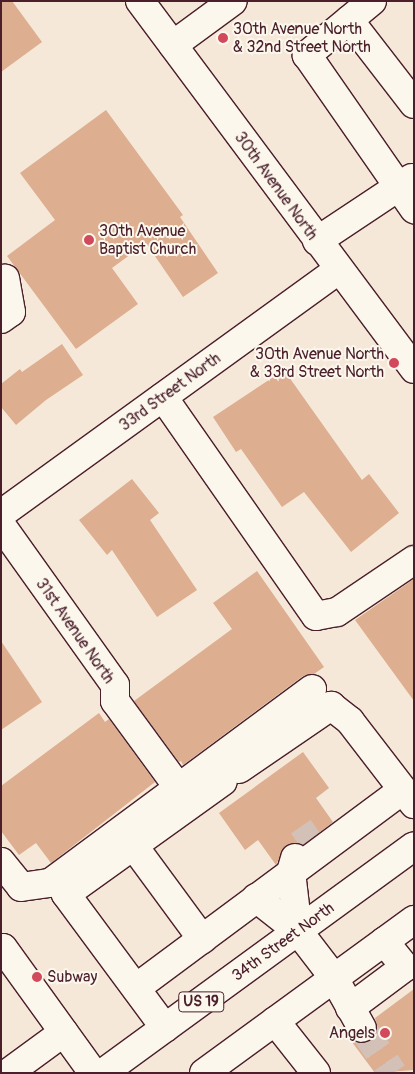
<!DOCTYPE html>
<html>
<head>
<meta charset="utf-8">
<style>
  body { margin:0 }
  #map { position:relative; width:415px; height:1074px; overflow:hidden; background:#f5e8d9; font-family:Pangolin,sans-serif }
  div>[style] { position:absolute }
  .building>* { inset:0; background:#ddae8f }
  .minor-tunnel>* { height:28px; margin-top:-14px; transform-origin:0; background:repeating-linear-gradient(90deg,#d3c0b6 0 28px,transparent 0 42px) }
  .roads { filter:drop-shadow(1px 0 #4a1f2b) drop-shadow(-1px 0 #4a1f2b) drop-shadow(0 1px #4a1f2b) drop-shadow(0 -1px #4a1f2b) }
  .minor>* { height:28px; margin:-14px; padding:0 14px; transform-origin:14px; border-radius:14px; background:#fbf7ec }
  .highway>* { height:28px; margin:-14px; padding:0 14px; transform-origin:14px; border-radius:14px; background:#fbf7ec }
  .dots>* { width:14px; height:14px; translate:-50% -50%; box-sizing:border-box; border:2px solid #fbf7ec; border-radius:50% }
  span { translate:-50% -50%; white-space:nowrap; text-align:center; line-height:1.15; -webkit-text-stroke:4px #fbf7ec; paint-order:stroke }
  .shield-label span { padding:1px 4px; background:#fbf7ec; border:1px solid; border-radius:4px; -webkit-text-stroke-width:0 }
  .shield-label { font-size:15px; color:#4a1f2b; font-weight:700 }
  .poi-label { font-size:16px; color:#4a1f2b }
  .left { translate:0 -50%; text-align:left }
  .right { translate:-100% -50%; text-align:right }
  .street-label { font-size:16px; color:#4a1f2b }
  .frame { position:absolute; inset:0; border:2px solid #4a1f2b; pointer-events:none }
</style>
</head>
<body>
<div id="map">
  <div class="building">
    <i style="clip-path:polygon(1px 1px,12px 1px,42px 42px,1px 72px)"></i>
    <i style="clip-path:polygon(106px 110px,183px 215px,180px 217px,218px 273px,183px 297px,146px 243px,112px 268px,138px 304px,76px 349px,7px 256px,55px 220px,20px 173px)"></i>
    <i style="clip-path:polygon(62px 344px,83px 375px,46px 400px,16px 425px,1px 407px,1px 384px,20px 369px,22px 372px)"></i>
    <i style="clip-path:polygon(284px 370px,362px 480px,369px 474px,399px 513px,351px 552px,304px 492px,282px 507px,241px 449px,236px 452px,213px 417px)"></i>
    <i style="clip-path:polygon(132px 479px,159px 513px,150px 520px,197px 590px,157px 617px,112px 550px,107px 555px,79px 520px)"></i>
    <i style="clip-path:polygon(257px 571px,324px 667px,314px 674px,303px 676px,183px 765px,181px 761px,179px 762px,134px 701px,232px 629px,213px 603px)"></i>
    <i style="clip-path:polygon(414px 579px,414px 701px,355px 620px)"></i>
    <i style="clip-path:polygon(1px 641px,42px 702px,1px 730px)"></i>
    <i style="clip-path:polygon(99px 713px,105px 722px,109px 719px,155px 782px,51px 863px,36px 843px,19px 855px,1px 831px,1px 786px)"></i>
    <i style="clip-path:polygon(303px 752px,329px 788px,316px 798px,333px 822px,303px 845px,292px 843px,285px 846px,276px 865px,258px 840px,245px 850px,219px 813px)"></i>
    <i style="clip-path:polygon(414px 989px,414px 1070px,375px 1073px,349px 1038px,361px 1044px,370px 1041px,376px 1036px,378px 1029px,375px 1018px)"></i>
  </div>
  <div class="minor-tunnel">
    <i style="left:299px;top:845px;width:24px;rotate:-35deg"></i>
    <i style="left:362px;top:1028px;width:55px;rotate:55.4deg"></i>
  </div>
  <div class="roads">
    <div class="minor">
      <i style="left:140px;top:1px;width:459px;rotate:53.3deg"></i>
      <i style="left:372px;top:1px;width:85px;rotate:140.3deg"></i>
      <i style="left:307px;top:55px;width:188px;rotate:55.2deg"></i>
      <i style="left:349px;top:20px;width:106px;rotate:52.3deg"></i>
      <i style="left:173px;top:45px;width:74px;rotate:-36.3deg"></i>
      <i style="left:317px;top:241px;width:114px;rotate:-33.6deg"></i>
      <i style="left:1px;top:319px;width:12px;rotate:-35deg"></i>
      <i style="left:11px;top:312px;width:34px;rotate:-100deg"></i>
      <i style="left:163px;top:397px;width:267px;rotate:55.1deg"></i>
      <i style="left:316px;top:616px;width:21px;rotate:-11deg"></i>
      <i style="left:337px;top:612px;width:93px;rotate:-34deg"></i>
      <i style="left:1px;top:514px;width:416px;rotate:-35.9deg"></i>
      <i style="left:1px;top:525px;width:196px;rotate:54.5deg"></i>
      <i style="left:115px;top:685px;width:16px;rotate:90deg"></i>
      <i style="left:115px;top:701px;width:107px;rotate:53.8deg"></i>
      <i style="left:239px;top:769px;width:112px;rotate:-34.4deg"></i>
      <i style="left:331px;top:706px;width:24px;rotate:38deg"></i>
      <i style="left:350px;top:721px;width:105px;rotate:52.4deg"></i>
      <i style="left:133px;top:845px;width:117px;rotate:53.7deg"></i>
      <i style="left:295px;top:858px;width:15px;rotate:106deg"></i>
      <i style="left:291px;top:872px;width:59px;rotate:83.2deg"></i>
      <i style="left:1px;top:862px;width:32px;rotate:51deg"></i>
      <i style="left:21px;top:887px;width:29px;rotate:-8deg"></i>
      <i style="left:50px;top:883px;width:326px;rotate:-36.5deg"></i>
      <i style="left:256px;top:898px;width:53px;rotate:38.2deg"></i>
      <i style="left:298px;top:931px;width:59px;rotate:52.5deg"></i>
      <i style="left:334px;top:978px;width:57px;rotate:60.8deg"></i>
      <i style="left:1px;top:949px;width:2px;rotate:-27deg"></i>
      <i style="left:3px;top:948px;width:154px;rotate:54.2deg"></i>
      <i style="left:136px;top:988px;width:332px;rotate:-36.6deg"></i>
      <i style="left:350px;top:1008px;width:69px;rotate:-36.7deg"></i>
      <i style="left:405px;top:967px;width:33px;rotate:-129deg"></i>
      <i style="left:275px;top:1021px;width:66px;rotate:51.7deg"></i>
      <i style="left:165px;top:1028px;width:167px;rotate:-126.5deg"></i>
      <i style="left:66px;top:894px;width:193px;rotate:-35.7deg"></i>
      <i style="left:8px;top:1073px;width:69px;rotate:-36.2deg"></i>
    </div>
    <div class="highway">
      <i style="left:103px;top:1073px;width:385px;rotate:-36.1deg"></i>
      <i style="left:204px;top:1073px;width:260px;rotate:-36.1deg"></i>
    </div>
  </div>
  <div class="dots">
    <i style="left:223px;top:38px;background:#d1495b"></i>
    <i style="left:89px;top:240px;background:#d1495b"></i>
    <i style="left:394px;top:363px;background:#d1495b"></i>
    <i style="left:37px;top:977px;background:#d1495b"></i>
    <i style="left:385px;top:1033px;background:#d1495b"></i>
  </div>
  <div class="shield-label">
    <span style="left:201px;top:1002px">US 19</span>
  </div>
  <div class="poi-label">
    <span class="left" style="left:233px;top:38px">30th Avenue North<br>&amp; 32nd Street North</span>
    <span class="left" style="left:99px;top:240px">30th Avenue<br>Baptist Church</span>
    <span class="right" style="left:384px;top:363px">30th Avenue North<br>&amp; 33rd Street North</span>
    <span class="left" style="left:47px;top:977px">Subway</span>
    <span class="right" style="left:375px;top:1033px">Angels</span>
  </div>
  <div class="street-label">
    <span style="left:276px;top:186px;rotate:54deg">30th Avenue North</span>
    <span style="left:170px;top:392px;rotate:-36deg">33rd Street North</span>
    <span style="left:75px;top:631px;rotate:55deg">31st Avenue North</span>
    <span style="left:283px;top:942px;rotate:-36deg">34th Street North</span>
  </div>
  <div class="frame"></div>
</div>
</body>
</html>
